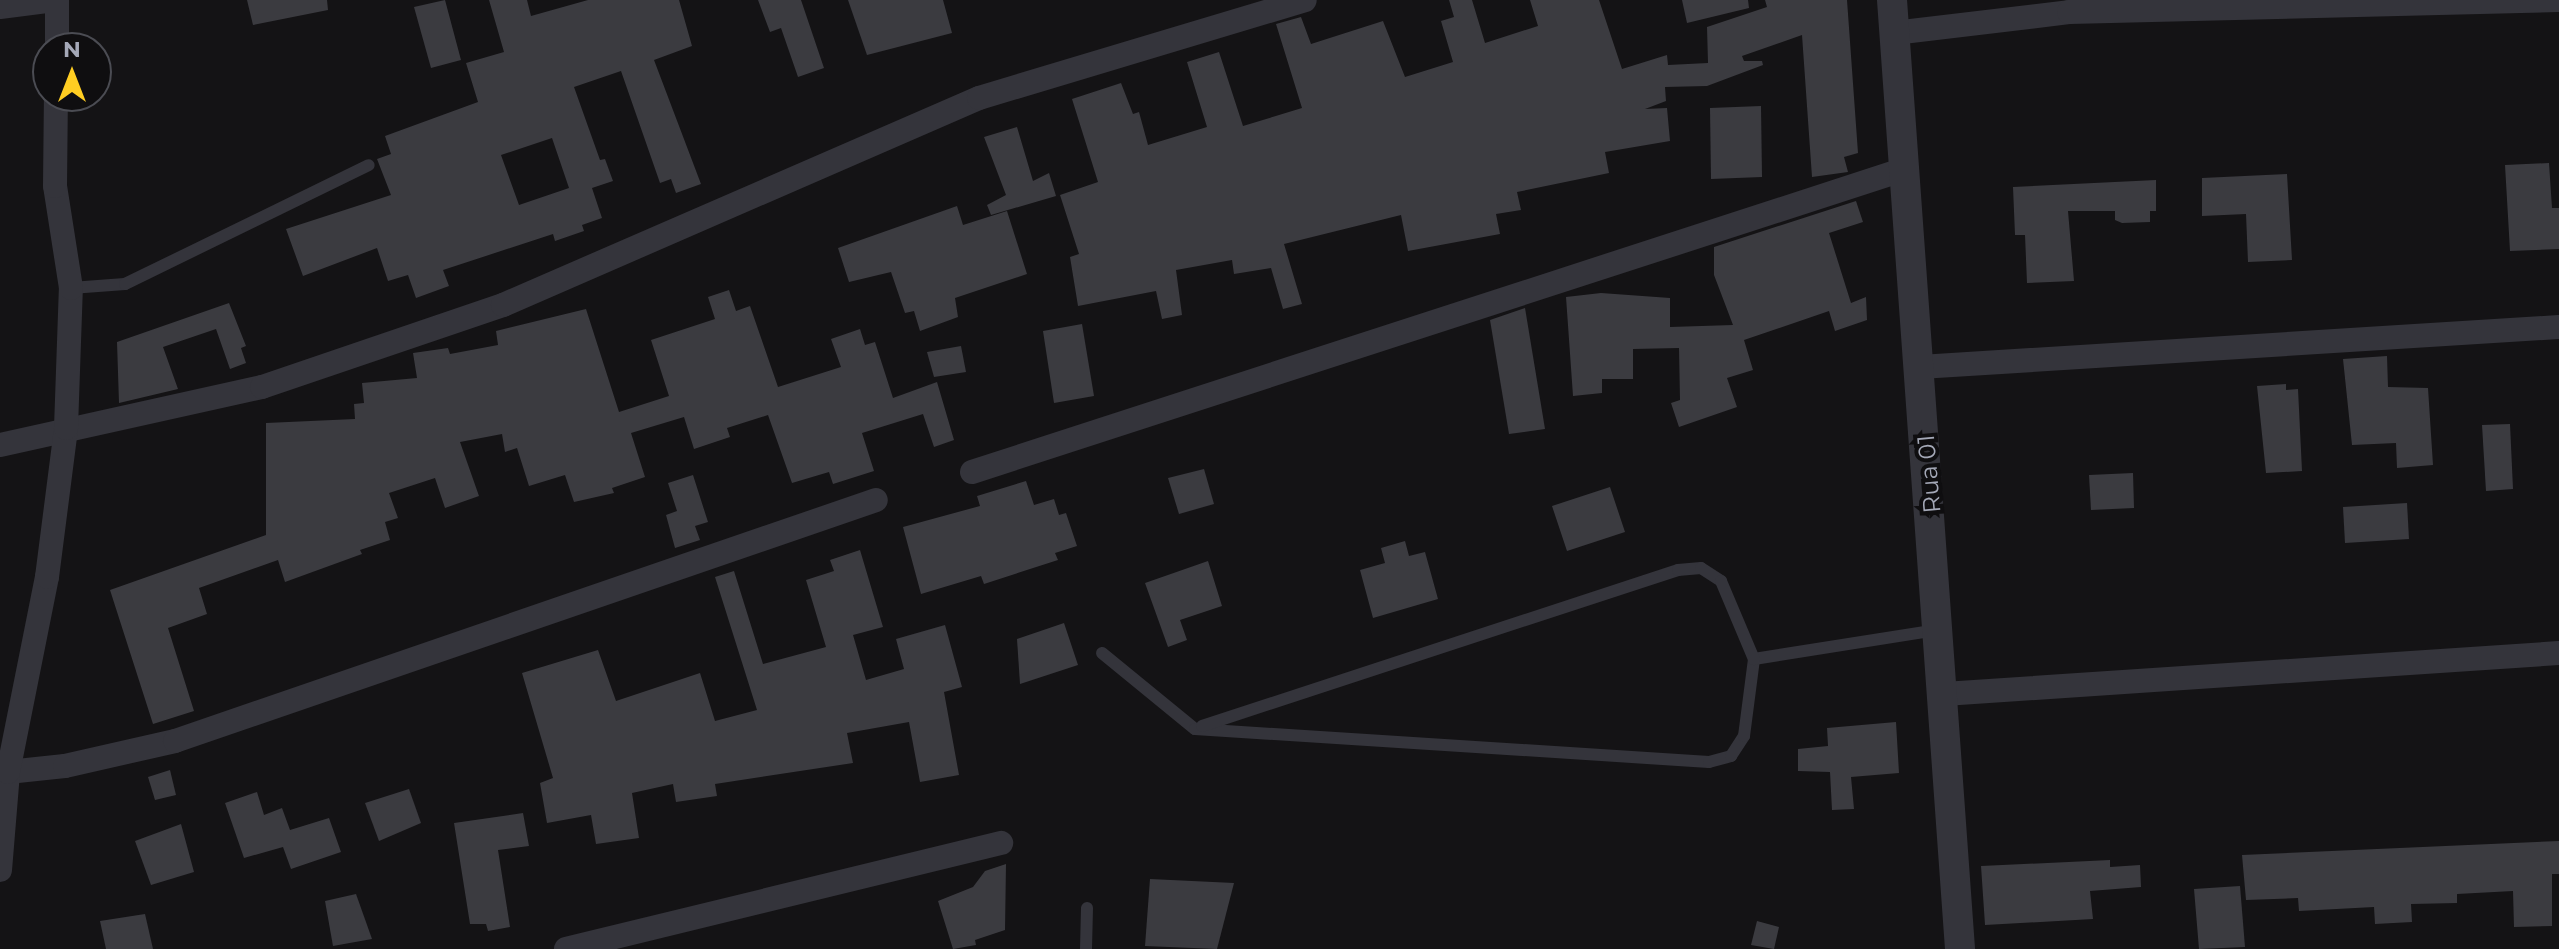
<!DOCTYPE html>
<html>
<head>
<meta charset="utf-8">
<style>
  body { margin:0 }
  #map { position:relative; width:2559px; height:949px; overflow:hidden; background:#141315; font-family:Montserrat,sans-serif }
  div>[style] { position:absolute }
  .building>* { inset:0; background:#3b3b40 }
  .service>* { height:12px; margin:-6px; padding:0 6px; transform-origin:6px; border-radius:6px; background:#34343b }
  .minor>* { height:24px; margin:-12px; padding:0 12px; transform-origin:12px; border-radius:12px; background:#34343b }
  .tertiary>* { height:30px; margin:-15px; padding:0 15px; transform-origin:15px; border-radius:15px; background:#34343b }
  span { translate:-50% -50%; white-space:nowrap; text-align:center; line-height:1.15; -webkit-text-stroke:8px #0f0e10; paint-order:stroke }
  .street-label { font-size:24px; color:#a4a8b7 }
  .north { position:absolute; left:32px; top:32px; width:80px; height:80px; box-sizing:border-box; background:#0f0e10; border:2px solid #4b4c53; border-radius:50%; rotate:0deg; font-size:22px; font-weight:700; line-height:32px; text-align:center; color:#a4a8b7 }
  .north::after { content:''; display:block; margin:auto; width:28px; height:36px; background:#ffcd22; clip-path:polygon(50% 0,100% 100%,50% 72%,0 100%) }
</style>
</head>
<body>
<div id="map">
  <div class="building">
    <i style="clip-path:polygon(247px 0,327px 0,328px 10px,253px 25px)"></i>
    <i style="clip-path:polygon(445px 0,461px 60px,431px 68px,414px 7px)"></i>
    <i style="clip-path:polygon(evenodd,489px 0,527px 0,531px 16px,588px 0,679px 0,692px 46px,654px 60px,701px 184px,676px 193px,671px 179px,660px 183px,621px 71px,574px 87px,600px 160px,605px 159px,613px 181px,592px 188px,602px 218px,582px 225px,584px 231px,555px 241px,553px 234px,443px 270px,449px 286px,416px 298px,408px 275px,388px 281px,377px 248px,303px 276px,286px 229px,391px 195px,377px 159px,391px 154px,385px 136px,478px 102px,466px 63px,504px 52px,489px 0,552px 138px,569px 188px,519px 205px,501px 155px,552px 138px)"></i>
    <i style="clip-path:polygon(758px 0,801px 0,824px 68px,798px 77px,781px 28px,770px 32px)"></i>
    <i style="clip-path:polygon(848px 0,943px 0,952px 33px,867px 55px)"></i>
    <i style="clip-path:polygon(1449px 0,1472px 0,1485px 43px,1538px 26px,1530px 0,1599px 0,1622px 69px,1667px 55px,1668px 65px,1708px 63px,1707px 27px,1767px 7px,1765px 0,1847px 0,1858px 153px,1844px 157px,1848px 172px,1812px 177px,1802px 35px,1742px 56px,1744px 61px,1762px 61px,1763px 65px,1707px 86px,1665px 87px,1666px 101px,1645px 109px,1667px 108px,1670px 141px,1605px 152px,1609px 173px,1517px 192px,1521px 210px,1496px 214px,1500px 234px,1408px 251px,1401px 215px,1284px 244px,1302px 304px,1283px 309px,1271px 268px,1234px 274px,1232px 260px,1176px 270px,1182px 315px,1162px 319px,1156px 291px,1078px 306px,1070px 257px,1079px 254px,1060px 195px,1098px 182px,1072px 99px,1121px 83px,1133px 114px,1139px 112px,1148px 145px,1207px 127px,1187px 62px,1219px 52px,1243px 126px,1302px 108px,1276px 24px,1301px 17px,1311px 44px,1383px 21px,1405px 77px,1453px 62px,1441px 21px,1454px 17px)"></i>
    <i style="clip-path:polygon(1682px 0,1748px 0,1749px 8px,1687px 23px)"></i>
    <i style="clip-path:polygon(1761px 106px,1762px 177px,1711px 179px,1710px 108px)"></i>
    <i style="clip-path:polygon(1017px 127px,1033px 181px,1049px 173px,1056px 196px,991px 215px,987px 205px,1006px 195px,984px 137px)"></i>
    <i style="clip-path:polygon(2549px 163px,2552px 208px,2559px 208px,2559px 249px,2510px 251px,2505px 165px)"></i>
    <i style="clip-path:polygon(2287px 174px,2292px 260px,2248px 262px,2246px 214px,2202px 216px,2202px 178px)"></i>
    <i style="clip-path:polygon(2156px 180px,2156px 211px,2150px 211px,2150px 222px,2122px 223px,2115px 220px,2115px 211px,2068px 211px,2074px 281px,2027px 283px,2025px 235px,2015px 235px,2013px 187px)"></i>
    <i style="clip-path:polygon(1856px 201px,1863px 222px,1829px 233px,1851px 303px,1866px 297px,1867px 320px,1835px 331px,1829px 311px,1744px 340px,1753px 370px,1727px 378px,1737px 407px,1679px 427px,1671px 403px,1680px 400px,1679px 348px,1633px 349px,1633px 379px,1602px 379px,1602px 393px,1573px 396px,1566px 297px,1601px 293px,1670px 298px,1670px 327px,1733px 325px,1714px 275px,1714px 247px)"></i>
    <i style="clip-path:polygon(957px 206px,963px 225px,1007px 211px,1027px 274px,955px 298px,958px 317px,920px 331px,914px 311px,905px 313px,891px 272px,849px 282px,838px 248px)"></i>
    <i style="clip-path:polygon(729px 290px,736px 311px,750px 306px,778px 387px,841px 367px,831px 339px,860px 329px,865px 345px,875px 342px,893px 398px,937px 382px,954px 440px,934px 447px,923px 414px,862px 433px,874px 471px,833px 484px,829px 472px,792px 483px,768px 415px,727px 428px,730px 437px,694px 449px,684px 417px,631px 433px,645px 477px,612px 488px,614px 493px,574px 502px,565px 475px,529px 486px,517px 448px,505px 452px,502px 434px,460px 442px,479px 496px,445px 508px,435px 478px,389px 493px,398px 518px,385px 522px,390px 540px,360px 550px,362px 554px,285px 582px,278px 560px,199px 588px,207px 614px,168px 628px,194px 711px,153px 724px,110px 590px,266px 535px,266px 423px,355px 419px,354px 404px,364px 403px,362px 383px,417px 378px,413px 353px,448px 348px,450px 354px,498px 345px,496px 331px,586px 309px,619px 412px,669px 396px,651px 340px,715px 319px,708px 297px)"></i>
    <i style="clip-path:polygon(229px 303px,246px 346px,241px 348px,246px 363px,230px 369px,216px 329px,163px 347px,178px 389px,119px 403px,117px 342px)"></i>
    <i style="clip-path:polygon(1525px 308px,1545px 429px,1509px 434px,1490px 320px)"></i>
    <i style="clip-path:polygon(1082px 324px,1094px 396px,1054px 403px,1043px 331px)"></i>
    <i style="clip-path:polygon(961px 346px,966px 372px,934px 377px,927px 352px)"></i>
    <i style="clip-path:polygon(2387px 356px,2388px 387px,2428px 388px,2433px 465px,2397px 468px,2396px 443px,2352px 445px,2343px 359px)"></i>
    <i style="clip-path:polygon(2286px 384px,2286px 390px,2298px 389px,2302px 471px,2266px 473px,2257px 386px)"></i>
    <i style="clip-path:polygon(2510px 424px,2513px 489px,2486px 491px,2482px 425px)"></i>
    <i style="clip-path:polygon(1204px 469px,1214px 504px,1179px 514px,1168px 478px)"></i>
    <i style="clip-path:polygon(2133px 473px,2134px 508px,2091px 510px,2089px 475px)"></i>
    <i style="clip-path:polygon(693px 475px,708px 522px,695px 526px,700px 540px,675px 548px,666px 515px,677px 511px,668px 483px)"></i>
    <i style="clip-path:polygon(1026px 481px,1034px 505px,1054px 499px,1059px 515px,1066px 513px,1077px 546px,1055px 553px,1058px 560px,984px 584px,981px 576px,921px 594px,903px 527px,980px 506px,977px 496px)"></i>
    <i style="clip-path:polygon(1610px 487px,1625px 532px,1567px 551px,1552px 506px)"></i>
    <i style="clip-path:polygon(2407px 503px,2409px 539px,2345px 543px,2343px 507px)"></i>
    <i style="clip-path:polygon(1405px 541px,1409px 556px,1425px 552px,1438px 599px,1373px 618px,1360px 570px,1385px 563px,1381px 548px)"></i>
    <i style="clip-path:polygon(860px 550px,883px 627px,853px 635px,866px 680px,904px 669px,896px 639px,945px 625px,962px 687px,944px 692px,959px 775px,920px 782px,909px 722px,847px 733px,853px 763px,715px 784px,717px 796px,676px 802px,673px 784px,632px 793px,639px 838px,596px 844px,591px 815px,547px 823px,540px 783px,553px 778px,522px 673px,598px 650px,616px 701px,700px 673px,715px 721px,757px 710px,715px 577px,734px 571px,763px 664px,826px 647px,806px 580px,834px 571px,830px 560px)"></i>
    <i style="clip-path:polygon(1208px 561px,1222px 606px,1180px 620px,1187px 640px,1168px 647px,1145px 583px)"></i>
    <i style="clip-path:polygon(1064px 623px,1078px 665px,1020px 684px,1017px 639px)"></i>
    <i style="clip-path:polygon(1896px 722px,1899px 773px,1851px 777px,1854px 809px,1832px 810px,1830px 772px,1798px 771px,1798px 749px,1828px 746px,1827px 728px)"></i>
    <i style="clip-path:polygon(170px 770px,176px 795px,155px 800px,148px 777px)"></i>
    <i style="clip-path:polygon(409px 789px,421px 823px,379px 841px,365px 803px)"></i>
    <i style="clip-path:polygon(257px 792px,264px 815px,282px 808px,290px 830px,329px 818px,341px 852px,291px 869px,283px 847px,244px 858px,225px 803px)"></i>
    <i style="clip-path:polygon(523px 813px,529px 846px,498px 850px,510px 927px,488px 931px,486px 924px,470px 924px,454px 823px)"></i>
    <i style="clip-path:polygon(181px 824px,194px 872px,151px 885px,135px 841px)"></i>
    <i style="clip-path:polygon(2559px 841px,2559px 874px,2552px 874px,2552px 926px,2514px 927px,2513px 891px,2457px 894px,2457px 903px,2411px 904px,2412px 922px,2375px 924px,2374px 907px,2299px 911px,2298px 898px,2246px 900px,2242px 855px)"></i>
    <i style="clip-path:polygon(2110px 860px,2110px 867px,2140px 865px,2141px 887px,2090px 891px,2093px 919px,1985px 925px,1981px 866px)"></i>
    <i style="clip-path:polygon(1006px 864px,1005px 930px,975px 940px,976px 945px,953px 949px,938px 901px,973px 887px,985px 871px)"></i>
    <i style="clip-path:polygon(1150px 879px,1234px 883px,1217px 949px,1145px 946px)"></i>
    <i style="clip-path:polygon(2240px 886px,2245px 947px,2199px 949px,2194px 889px)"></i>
    <i style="clip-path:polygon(356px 894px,372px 939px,333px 946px,325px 901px)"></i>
    <i style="clip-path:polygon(145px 914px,153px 949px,106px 949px,100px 921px)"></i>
    <i style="clip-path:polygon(1757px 921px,1779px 927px,1774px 949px,1751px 945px)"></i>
  </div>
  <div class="service">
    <i style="left:71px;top:288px;width:54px;rotate:-4.2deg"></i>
    <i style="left:125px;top:284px;width:271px;rotate:-26deg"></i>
    <i style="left:1102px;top:653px;width:120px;rotate:39.3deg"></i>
    <i style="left:1195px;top:729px;width:515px;rotate:3.67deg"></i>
    <i style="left:1709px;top:762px;width:23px;rotate:-15deg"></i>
    <i style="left:1731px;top:756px;width:24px;rotate:-57deg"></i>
    <i style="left:1744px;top:736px;width:78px;rotate:-82.6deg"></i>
    <i style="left:1754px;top:659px;width:186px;rotate:-9deg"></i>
    <i style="left:1202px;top:726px;width:501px;rotate:-18.15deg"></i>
    <i style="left:1678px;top:570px;width:23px;rotate:-5deg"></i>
    <i style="left:1701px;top:568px;width:24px;rotate:33deg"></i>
    <i style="left:1721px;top:581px;width:85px;rotate:67.1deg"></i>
    <i style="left:1086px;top:949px;width:41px;rotate:-88.6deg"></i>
  </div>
  <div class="minor">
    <i style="left:0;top:7px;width:55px;rotate:-7.3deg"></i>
    <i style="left:1894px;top:33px;width:176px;rotate:-6.8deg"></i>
    <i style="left:2069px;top:12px;width:490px;rotate:-1.4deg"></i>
    <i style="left:57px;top:48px;width:48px;rotate:-90deg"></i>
    <i style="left:1920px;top:367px;width:640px;rotate:-3.58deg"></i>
    <i style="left:0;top:445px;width:268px;rotate:-12.5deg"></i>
    <i style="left:262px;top:387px;width:255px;rotate:-18.8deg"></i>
    <i style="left:503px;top:305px;width:519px;rotate:-23.5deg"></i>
    <i style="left:979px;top:98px;width:340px;rotate:-16.7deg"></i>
    <i style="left:972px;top:472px;width:981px;rotate:-17.99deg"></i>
    <i style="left:1944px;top:694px;width:616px;rotate:-3.81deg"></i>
    <i style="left:8px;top:772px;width:57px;rotate:-6deg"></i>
    <i style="left:65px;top:766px;width:113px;rotate:-12.8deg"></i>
    <i style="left:175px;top:741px;width:741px;rotate:-18.97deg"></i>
    <i style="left:0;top:870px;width:98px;rotate:-85.3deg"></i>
    <i style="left:8px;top:772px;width:199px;rotate:-78.7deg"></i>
    <i style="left:47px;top:577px;width:150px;rotate:-82.7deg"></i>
    <i style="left:66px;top:428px;width:140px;rotate:-88deg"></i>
    <i style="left:71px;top:288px;width:103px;rotate:-98.9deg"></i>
    <i style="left:55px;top:186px;width:90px;rotate:-89.4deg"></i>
    <i style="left:566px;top:949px;width:448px;rotate:-13.7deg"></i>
  </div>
  <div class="tertiary">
    <i style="left:1892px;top:0;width:951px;rotate:85.9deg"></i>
  </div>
  <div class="street-label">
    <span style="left:1929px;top:474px;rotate:-95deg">Rua 01</span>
  </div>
  <div class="north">N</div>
</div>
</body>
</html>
